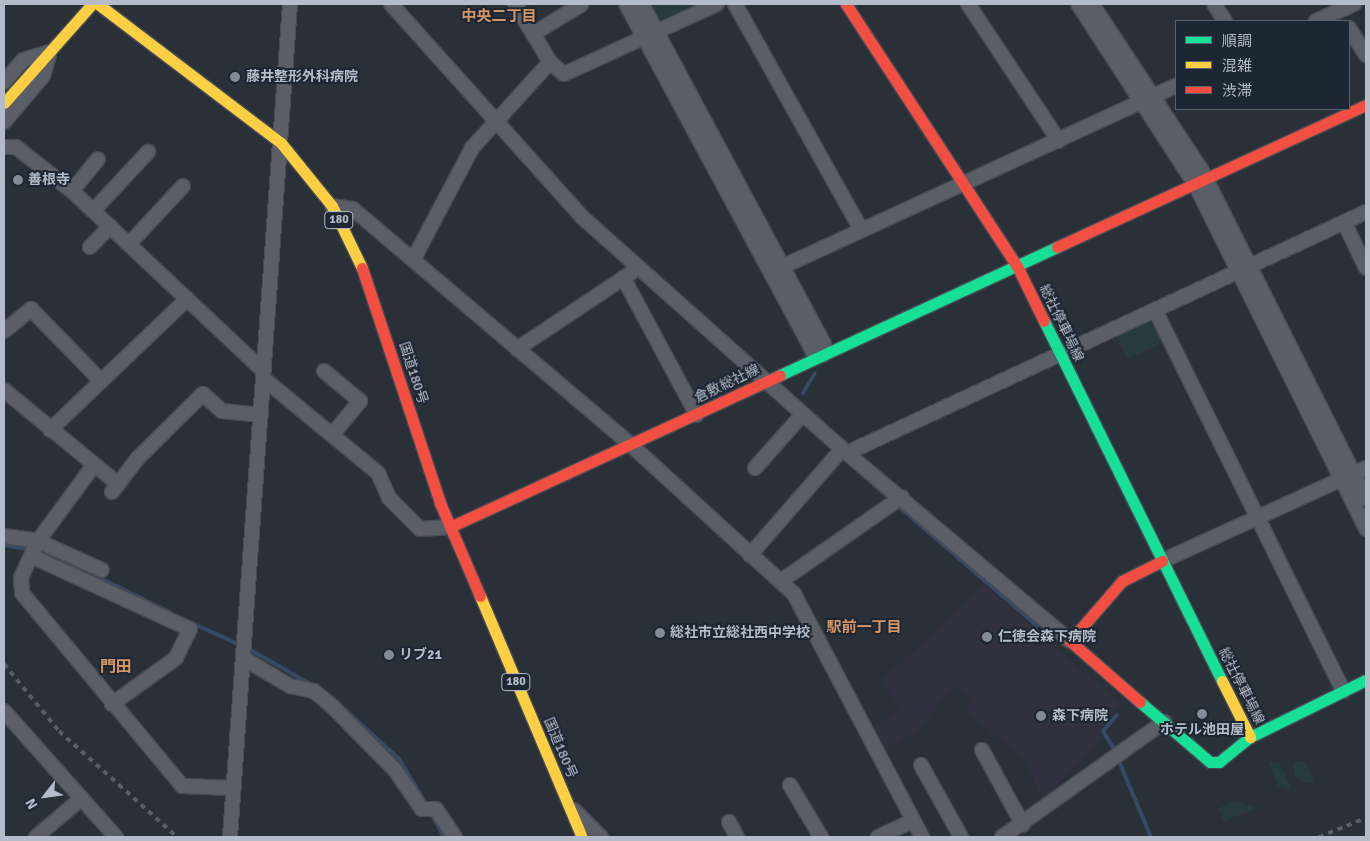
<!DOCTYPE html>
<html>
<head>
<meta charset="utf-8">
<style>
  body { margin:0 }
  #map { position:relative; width:1370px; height:841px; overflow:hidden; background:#2a3038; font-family:Signika,"Noto Sans JP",sans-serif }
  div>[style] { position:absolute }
  .medical>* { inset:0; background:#31303e }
  .green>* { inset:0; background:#273a3e }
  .stream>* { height:4px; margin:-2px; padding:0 2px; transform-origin:2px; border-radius:2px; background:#384963 }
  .roads { filter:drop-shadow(1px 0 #484c53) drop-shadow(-1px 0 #484c53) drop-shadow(0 1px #484c53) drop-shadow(0 -1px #484c53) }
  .street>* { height:14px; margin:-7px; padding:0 7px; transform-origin:7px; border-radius:7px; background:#5a5e66 }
  .fast>* { height:11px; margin:-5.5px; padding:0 5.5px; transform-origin:5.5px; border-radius:5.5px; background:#16e098 }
  .slow>* { height:11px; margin:-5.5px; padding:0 5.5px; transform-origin:5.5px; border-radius:5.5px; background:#ffcf43 }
  .jam>* { height:11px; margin:-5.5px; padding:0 5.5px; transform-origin:5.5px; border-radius:5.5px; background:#f24e42 }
  .rail>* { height:4px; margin-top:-2px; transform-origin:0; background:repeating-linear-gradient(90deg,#595d64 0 5px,transparent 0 10px) }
  .dots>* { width:14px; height:14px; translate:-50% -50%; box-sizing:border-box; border:2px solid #1d2633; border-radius:50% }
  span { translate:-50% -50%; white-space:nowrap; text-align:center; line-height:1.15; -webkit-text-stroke:4px #1d2633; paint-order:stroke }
  .shield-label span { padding:1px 4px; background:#1d2633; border:1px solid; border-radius:4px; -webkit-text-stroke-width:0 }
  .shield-label { font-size:12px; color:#b4bcc9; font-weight:700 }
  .poi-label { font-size:14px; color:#b4bcc9; font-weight:700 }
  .left { translate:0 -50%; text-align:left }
  .street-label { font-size:14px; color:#b4bcc9 }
  .neighbourhood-label { font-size:15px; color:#d59563; font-weight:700 }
  .quarter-label { font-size:16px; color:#d59563; font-weight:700 }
  .frame { position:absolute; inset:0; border:5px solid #b4bcc9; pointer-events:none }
  .legend { position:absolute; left:1175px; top:20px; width:175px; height:90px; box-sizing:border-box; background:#1d2633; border:1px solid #59626f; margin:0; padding:6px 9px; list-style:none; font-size:15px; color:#b4bcc9 }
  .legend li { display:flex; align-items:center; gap:10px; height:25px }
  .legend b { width:25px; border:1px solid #59626f }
  .north { position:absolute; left:20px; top:771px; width:50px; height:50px; -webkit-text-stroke:4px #1d2633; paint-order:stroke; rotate:240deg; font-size:14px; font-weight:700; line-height:20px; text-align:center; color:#b4bcc9 }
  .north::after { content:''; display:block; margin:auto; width:18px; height:22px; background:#b4bcc9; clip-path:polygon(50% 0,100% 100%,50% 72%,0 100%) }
</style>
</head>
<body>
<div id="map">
  <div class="medical">
    <i style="clip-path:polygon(985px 585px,1121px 704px,1100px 730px,1103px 735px,1043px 802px,1026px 761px,965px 710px,973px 701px,954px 686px,916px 732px,880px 752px,868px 731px,900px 708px,881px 681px)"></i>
  </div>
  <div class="green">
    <i style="clip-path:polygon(647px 4px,699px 4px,661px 20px)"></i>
    <i style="clip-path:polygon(1147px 317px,1163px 342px,1128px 359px,1115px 333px)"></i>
    <i style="clip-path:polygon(1300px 760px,1305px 762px,1314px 783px,1303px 783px,1295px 776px,1293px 764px)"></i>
    <i style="clip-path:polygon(1268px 761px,1280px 764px,1292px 790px,1278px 786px)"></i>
    <i style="clip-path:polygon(1230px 802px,1238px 802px,1257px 808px,1224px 821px,1218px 809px)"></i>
  </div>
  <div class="stream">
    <i style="left:803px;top:393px;width:23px;rotate:-59deg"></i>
    <i style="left:863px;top:475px;width:38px;rotate:41deg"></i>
    <i style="left:897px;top:505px;width:185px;rotate:40.8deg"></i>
    <i style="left:4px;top:545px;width:48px;rotate:10.8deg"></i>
    <i style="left:57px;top:557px;width:126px;rotate:26deg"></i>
    <i style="left:192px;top:623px;width:53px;rotate:24.6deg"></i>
    <i style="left:247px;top:648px;width:75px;rotate:29.6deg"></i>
    <i style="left:340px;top:705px;width:80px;rotate:42.5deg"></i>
    <i style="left:399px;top:759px;width:56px;rotate:58.9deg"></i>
    <i style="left:1116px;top:752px;width:25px;rotate:-122deg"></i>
    <i style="left:1103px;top:731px;width:21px;rotate:-49deg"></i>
    <i style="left:1118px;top:759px;width:85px;rotate:67.1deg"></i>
    <i style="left:431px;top:813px;width:27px;rotate:62deg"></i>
  </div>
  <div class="roads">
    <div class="street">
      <i style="left:391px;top:4px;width:286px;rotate:48.1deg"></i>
      <i style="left:582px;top:217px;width:348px;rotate:41.7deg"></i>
      <i style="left:842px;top:449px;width:298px;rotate:40.1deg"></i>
      <i style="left:515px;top:4px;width:68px;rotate:58.9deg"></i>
      <i style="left:550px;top:62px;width:18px;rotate:41deg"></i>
      <i style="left:564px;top:74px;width:168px;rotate:-24.6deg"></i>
      <i style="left:626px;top:4px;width:393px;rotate:61.7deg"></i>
      <i style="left:812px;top:350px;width:12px;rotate:24deg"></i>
      <i style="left:823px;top:355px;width:11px;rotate:-85deg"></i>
      <i style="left:824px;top:344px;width:386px;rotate:-118.2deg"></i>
      <i style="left:735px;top:4px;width:258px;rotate:60.8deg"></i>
      <i style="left:968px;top:4px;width:164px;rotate:56.4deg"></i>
      <i style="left:1078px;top:4px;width:215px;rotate:57deg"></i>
      <i style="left:1195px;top:184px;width:385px;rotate:63.6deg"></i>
      <i style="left:1092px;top:4px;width:198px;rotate:56.6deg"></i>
      <i style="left:1201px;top:169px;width:369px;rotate:63.4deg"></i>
      <i style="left:1214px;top:4px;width:20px;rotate:57deg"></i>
      <i style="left:1316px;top:21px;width:42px;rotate:-24.1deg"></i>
      <i style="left:1349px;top:28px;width:32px;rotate:58deg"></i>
      <i style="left:533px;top:34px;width:57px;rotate:-31.5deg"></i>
      <i style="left:4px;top:82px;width:29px;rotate:-49deg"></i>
      <i style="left:23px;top:60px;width:27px;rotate:-17deg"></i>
      <i style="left:4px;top:122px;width:60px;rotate:-49.7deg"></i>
      <i style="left:43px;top:76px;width:22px;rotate:-74deg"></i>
      <i style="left:4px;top:147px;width:12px"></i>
      <i style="left:16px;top:147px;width:71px;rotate:38.2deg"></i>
      <i style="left:72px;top:191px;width:263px;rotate:43.2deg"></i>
      <i style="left:72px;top:191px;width:41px;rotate:-50.9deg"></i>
      <i style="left:332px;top:206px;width:21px;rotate:8deg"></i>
      <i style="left:353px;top:209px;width:365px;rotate:40.3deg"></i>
      <i style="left:631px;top:445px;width:221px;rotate:42.4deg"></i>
      <i style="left:794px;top:594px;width:275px;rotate:62.2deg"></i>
      <i style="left:93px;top:211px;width:81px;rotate:-47deg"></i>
      <i style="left:1344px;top:222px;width:51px;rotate:64.4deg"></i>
      <i style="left:129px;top:244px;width:79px;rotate:-47deg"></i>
      <i style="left:90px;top:247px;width:29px;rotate:-46deg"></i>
      <i style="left:413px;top:260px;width:127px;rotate:-62.2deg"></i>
      <i style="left:472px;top:148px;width:116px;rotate:-47.8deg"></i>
      <i style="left:784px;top:266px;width:431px;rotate:-24.7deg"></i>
      <i style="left:624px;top:279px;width:154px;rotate:61.8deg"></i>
      <i style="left:1155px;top:310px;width:425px;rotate:63.7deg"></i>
      <i style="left:4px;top:331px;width:35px;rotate:-39deg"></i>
      <i style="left:31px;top:309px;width:100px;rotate:45.8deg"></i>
      <i style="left:517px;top:349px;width:137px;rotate:-33.7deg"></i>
      <i style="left:324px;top:371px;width:47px;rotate:39.8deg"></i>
      <i style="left:360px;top:401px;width:44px;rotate:129.5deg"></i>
      <i style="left:264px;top:379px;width:148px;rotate:39.5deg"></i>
      <i style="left:378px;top:473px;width:27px;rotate:66deg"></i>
      <i style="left:389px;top:498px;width:44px;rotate:45deg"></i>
      <i style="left:420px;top:529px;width:30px;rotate:-4deg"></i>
      <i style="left:4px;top:390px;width:148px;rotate:39.5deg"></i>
      <i style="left:50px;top:430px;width:190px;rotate:-43.7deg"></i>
      <i style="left:849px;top:452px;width:570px;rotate:-24.9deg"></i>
      <i style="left:94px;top:465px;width:94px;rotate:126.4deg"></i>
      <i style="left:38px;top:541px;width:40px;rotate:115deg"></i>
      <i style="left:21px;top:577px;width:16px;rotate:86deg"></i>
      <i style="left:22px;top:593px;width:251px;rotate:50.3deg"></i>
      <i style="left:182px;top:786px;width:52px;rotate:2.2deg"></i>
      <i style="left:755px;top:468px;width:72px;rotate:-48.4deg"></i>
      <i style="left:112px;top:492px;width:43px;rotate:-52.6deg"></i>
      <i style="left:138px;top:458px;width:91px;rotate:-44.6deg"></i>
      <i style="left:203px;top:394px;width:25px;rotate:42deg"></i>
      <i style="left:222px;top:411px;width:39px;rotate:6deg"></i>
      <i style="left:4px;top:536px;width:34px;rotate:8deg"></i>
      <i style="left:38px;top:541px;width:70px;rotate:24.4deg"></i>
      <i style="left:750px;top:555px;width:140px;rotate:-49deg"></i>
      <i style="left:31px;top:556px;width:175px;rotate:24.7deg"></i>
      <i style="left:190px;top:629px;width:32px;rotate:116deg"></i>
      <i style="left:176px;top:658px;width:79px;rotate:144.3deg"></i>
      <i style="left:1162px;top:561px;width:224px;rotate:-24.5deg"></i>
      <i style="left:781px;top:581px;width:147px;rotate:-34.8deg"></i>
      <i style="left:243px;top:658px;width:55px;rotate:30.8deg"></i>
      <i style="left:290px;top:686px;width:25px;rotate:12deg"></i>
      <i style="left:314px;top:691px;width:25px;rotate:40deg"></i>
      <i style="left:333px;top:707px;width:88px;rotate:45.5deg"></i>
      <i style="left:395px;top:770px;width:47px;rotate:55.3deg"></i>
      <i style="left:422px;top:809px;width:14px"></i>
      <i style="left:436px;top:809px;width:34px;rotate:56deg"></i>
      <i style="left:4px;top:711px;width:169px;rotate:48.4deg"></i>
      <i style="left:982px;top:750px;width:85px;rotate:61.3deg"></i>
      <i style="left:921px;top:765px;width:82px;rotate:60.9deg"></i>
      <i style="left:790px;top:785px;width:61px;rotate:59.2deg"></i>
      <i style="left:574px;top:810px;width:38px;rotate:45deg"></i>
      <i style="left:729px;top:822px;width:17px;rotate:62deg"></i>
      <i style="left:36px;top:837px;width:60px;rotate:-40.3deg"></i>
      <i style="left:230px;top:837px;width:835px;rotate:-85.88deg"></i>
      <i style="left:878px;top:837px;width:38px;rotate:-25deg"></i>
      <i style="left:1002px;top:837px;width:199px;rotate:-35.4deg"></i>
    </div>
    <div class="fast">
      <i style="left:1044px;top:321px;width:402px;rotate:63.7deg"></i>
      <i style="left:780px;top:375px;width:305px;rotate:-24.8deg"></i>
      <i style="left:1140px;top:702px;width:92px;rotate:40.6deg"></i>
      <i style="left:1210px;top:762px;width:9px"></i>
      <i style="left:1219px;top:762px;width:40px;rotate:-39deg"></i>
      <i style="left:1250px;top:737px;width:129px;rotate:-26.2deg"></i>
    </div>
    <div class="slow">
      <i style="left:98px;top:4px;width:230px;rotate:37.2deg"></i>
      <i style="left:281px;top:143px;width:81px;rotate:51deg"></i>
      <i style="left:332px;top:206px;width:69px;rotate:64.2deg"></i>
      <i style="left:4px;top:103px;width:132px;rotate:-48.4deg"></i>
      <i style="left:480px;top:596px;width:262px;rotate:67.1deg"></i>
      <i style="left:1222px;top:681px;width:63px;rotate:63.4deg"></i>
    </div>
    <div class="jam">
      <i style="left:846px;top:4px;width:313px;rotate:56.9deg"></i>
      <i style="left:1017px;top:266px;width:61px;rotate:63.9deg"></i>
      <i style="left:1057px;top:247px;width:340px;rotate:-24.7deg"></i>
      <i style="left:362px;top:268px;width:248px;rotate:71.6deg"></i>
      <i style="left:440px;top:503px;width:101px;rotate:66.7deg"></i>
      <i style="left:450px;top:527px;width:363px;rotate:-24.7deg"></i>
      <i style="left:1140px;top:702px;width:93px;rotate:-138.9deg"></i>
      <i style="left:1070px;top:641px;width:79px;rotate:-49.1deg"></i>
      <i style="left:1122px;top:581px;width:45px;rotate:-26.6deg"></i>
    </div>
  </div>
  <div class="rail">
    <i style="left:4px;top:664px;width:87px;rotate:50.6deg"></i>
    <i style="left:59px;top:731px;width:159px;rotate:41.9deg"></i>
    <i style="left:1319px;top:837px;width:51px;rotate:-22deg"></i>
  </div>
  <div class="dots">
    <i style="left:235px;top:77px;background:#848b96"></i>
    <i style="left:18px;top:180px;background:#848b96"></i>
    <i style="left:660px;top:633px;background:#848b96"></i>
    <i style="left:987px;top:637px;background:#848b96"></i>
    <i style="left:389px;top:655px;background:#848b96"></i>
    <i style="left:1202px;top:714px;background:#848b96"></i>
    <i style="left:1041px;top:716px;background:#848b96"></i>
  </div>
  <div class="shield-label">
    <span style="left:339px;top:220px">180</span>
    <span style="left:516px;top:682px">180</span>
  </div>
  <div class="poi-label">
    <span class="left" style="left:246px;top:77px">藤井整形外科病院</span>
    <span class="left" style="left:28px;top:180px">善根寺</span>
    <span class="left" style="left:670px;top:633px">総社市立総社西中学校</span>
    <span class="left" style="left:998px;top:637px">仁徳会森下病院</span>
    <span class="left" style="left:399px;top:655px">リブ21</span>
    <span class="left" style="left:1052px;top:716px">森下病院</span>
    <span style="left:1202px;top:730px">ホテル池田屋</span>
  </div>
  <div class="street-label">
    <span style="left:1061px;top:323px;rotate:64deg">総社停車場線</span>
    <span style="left:413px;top:373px;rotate:72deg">国道180号</span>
    <span style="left:727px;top:384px;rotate:-26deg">倉敷総社線</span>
    <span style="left:1241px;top:686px;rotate:63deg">総社停車場線</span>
    <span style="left:560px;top:748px;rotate:67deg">国道180号</span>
  </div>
  <div class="neighbourhood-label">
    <span style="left:499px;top:17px">中央二丁目</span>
    <span style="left:864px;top:628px">駅前一丁目</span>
  </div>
  <div class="quarter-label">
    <span style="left:116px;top:667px">門田</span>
  </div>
  <div class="frame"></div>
  <ul class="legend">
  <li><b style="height:6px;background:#16e098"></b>順調</li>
  <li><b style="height:6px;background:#ffcf43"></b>混雑</li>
  <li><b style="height:6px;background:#f24e42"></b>渋滞</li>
  </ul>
  <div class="north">N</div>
</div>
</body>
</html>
